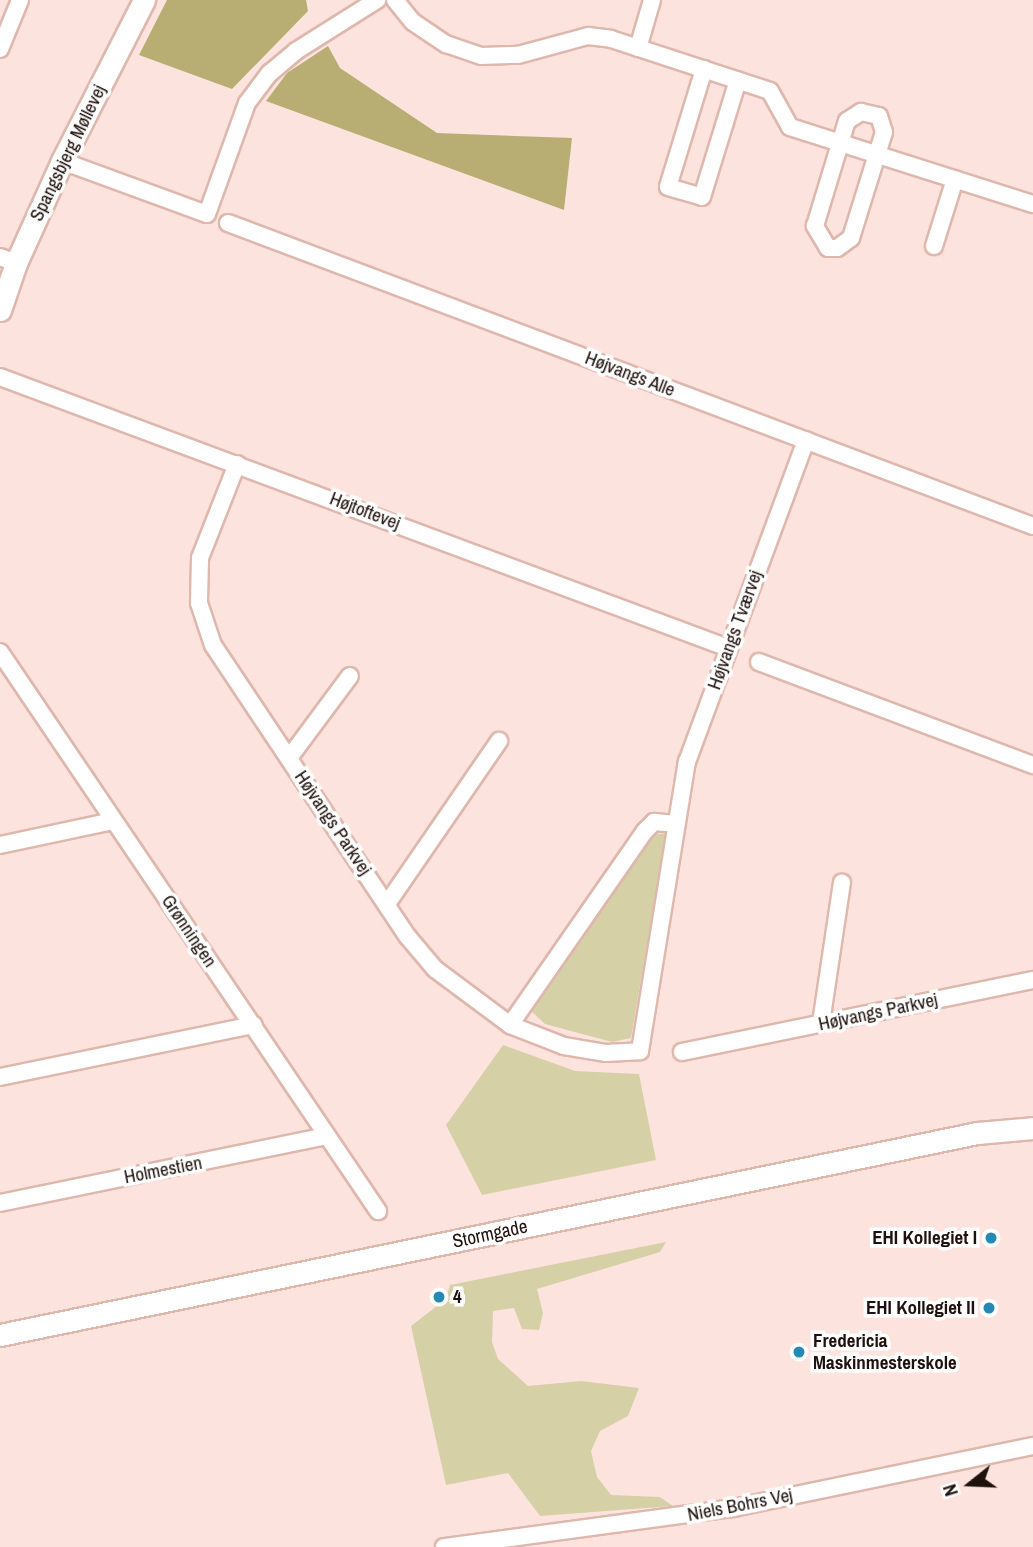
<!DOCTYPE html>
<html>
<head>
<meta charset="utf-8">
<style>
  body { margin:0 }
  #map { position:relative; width:1033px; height:1547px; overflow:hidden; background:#fce3dd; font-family:"Archivo Narrow",sans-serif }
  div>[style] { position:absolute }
  .green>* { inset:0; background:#d6d0a7 }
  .forest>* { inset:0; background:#b8ae74 }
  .roads { filter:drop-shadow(2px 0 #deb7ad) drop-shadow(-2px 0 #deb7ad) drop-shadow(0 2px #deb7ad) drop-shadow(0 -2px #deb7ad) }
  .street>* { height:16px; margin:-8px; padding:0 8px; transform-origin:8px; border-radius:8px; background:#fff }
  .secondary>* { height:21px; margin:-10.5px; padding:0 10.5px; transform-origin:10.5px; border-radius:10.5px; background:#fff }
  .dots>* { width:19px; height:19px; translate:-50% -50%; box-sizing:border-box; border:4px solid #fff; border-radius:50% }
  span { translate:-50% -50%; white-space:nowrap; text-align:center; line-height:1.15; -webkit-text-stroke:7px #fff; paint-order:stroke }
  .street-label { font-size:19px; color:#1f120e }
  .poi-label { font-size:19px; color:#1f120e; font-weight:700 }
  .right { translate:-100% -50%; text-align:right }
  .left { translate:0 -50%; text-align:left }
  .north { position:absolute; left:935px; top:1449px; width:70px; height:70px; -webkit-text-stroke:5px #fff; paint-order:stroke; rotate:252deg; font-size:19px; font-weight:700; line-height:28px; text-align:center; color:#1f120e }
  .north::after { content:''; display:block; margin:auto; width:24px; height:32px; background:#1f120e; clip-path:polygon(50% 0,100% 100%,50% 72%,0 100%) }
</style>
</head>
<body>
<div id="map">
  <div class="green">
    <i style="clip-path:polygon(666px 833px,631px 1038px,612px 1042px,545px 1024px,529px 1009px,653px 835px)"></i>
    <i style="clip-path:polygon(503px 1045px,575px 1071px,639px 1074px,656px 1160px,482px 1195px,446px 1125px)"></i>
    <i style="clip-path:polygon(666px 1242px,660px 1252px,537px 1289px,543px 1313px,539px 1330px,522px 1329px,514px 1308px,493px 1311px,492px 1342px,498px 1359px,528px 1386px,581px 1381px,639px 1388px,628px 1416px,600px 1431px,591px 1451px,597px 1477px,611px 1495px,660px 1497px,673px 1506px,540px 1516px,508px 1473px,446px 1485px,411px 1326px,446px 1299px,450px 1285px)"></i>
  </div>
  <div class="forest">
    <i style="clip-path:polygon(167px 0,306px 0,308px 11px,232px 89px,139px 55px)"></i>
    <i style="clip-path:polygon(328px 46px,340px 68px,437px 133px,572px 138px,564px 210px,266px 101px,287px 73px)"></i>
  </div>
  <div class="roads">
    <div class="street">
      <i style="left:395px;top:0;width:28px;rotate:51deg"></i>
      <i style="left:413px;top:22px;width:40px;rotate:34deg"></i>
      <i style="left:446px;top:44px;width:37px;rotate:19deg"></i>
      <i style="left:481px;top:56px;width:37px;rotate:-2deg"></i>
      <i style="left:518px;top:55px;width:73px;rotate:-15.2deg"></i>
      <i style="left:588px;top:36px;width:23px;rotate:7deg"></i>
      <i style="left:611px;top:39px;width:167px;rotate:18.1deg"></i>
      <i style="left:770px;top:91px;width:41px;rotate:60.9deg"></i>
      <i style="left:790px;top:127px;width:255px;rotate:17.6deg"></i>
      <i style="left:638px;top:48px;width:50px;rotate:-73.7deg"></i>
      <i style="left:0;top:49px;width:53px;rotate:-67.8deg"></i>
      <i style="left:704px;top:69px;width:123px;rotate:107deg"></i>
      <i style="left:668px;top:187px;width:35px;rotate:16deg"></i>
      <i style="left:702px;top:197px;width:122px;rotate:-72.9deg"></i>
      <i style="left:861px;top:112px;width:18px;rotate:13deg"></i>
      <i style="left:879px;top:116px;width:17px;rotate:73deg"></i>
      <i style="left:884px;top:132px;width:111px;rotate:107.3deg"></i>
      <i style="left:851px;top:238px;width:17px;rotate:144deg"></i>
      <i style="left:837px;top:248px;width:9px;rotate:180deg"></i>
      <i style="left:828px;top:248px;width:26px;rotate:-121deg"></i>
      <i style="left:815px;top:226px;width:110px;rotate:-73.1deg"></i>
      <i style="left:847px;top:121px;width:17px;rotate:-33deg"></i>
      <i style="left:62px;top:161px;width:154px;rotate:20.1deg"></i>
      <i style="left:207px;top:214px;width:118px;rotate:-70.2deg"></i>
      <i style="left:247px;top:103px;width:38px;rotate:-53deg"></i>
      <i style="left:270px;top:73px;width:34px;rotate:-40deg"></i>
      <i style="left:296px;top:51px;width:96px;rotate:-32.2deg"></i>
      <i style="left:228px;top:223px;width:860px;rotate:20.63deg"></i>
      <i style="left:934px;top:246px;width:70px;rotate:-72.6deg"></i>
      <i style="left:0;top:257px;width:17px;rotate:21deg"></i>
      <i style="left:0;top:377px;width:777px;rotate:20.42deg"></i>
      <i style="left:237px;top:464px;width:101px;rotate:111.5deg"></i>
      <i style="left:200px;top:558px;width:45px;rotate:91.3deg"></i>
      <i style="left:199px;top:603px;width:44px;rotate:71.6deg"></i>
      <i style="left:213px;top:645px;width:351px;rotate:56.3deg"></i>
      <i style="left:408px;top:937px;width:42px;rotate:49.8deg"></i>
      <i style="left:435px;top:969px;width:94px;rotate:36.7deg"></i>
      <i style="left:510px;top:1025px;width:58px;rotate:21.3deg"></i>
      <i style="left:564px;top:1046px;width:43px;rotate:9.5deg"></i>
      <i style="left:606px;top:1053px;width:34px;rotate:-3deg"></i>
      <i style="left:640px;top:1051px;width:293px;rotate:-80.8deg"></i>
      <i style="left:687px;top:762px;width:343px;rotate:-69.7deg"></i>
      <i style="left:0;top:652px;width:675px;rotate:55.93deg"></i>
      <i style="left:759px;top:662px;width:293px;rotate:20.6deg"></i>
      <i style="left:289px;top:758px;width:102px;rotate:-53.4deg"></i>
      <i style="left:0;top:845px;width:116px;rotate:-12deg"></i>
      <i style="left:387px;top:904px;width:198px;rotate:-55.5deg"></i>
      <i style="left:821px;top:1023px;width:142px;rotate:-81.5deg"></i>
      <i style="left:510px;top:1025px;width:236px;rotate:-55.2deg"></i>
      <i style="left:645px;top:831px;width:13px;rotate:-45deg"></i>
      <i style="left:654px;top:822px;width:21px;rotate:5deg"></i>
      <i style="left:682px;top:1052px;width:358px;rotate:-11.6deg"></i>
      <i style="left:0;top:1077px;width:259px;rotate:-11.6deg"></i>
      <i style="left:0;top:1203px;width:334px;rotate:-11.6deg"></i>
      <i style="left:444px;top:1547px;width:292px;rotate:-7.7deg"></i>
      <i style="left:733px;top:1508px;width:306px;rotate:-11.7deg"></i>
    </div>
    <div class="secondary">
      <i style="left:0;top:310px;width:50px;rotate:-71.2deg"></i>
      <i style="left:16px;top:263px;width:112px;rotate:-65.7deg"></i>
      <i style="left:62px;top:161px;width:181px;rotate:-63deg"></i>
      <i style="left:0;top:1335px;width:998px;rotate:-11.68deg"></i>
      <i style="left:977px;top:1133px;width:56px;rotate:-5.1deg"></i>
    </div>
  </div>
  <div class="dots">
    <i style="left:991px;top:1238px;background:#258ab3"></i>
    <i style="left:439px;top:1297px;background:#258ab3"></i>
    <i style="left:989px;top:1308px;background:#258ab3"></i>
    <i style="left:799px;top:1352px;background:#258ab3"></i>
  </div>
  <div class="street-label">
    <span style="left:68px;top:153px;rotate:-64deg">Spangsbjerg Møllevej</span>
    <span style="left:630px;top:374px;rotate:21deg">Højvangs Alle</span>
    <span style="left:365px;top:511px;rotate:21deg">Højtoftevej</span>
    <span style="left:735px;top:630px;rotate:-70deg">Højvangs Tværvej</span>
    <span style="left:333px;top:823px;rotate:56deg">Højvangs Parkvej</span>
    <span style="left:189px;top:931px;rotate:56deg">Grønningen</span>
    <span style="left:878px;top:1012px;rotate:-12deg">Højvangs Parkvej</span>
    <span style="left:163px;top:1170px;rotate:-11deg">Holmestien</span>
    <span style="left:490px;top:1234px;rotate:-12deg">Stormgade</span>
    <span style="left:740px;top:1505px;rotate:-11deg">Niels Bohrs Vej</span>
  </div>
  <div class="poi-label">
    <span class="right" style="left:977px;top:1238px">EHI Kollegiet I</span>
    <span class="left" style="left:453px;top:1297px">4</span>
    <span class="right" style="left:975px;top:1308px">EHI Kollegiet II</span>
    <span class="left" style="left:813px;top:1352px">Fredericia<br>Maskinmesterskole</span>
  </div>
  <div class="north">N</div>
</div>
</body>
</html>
